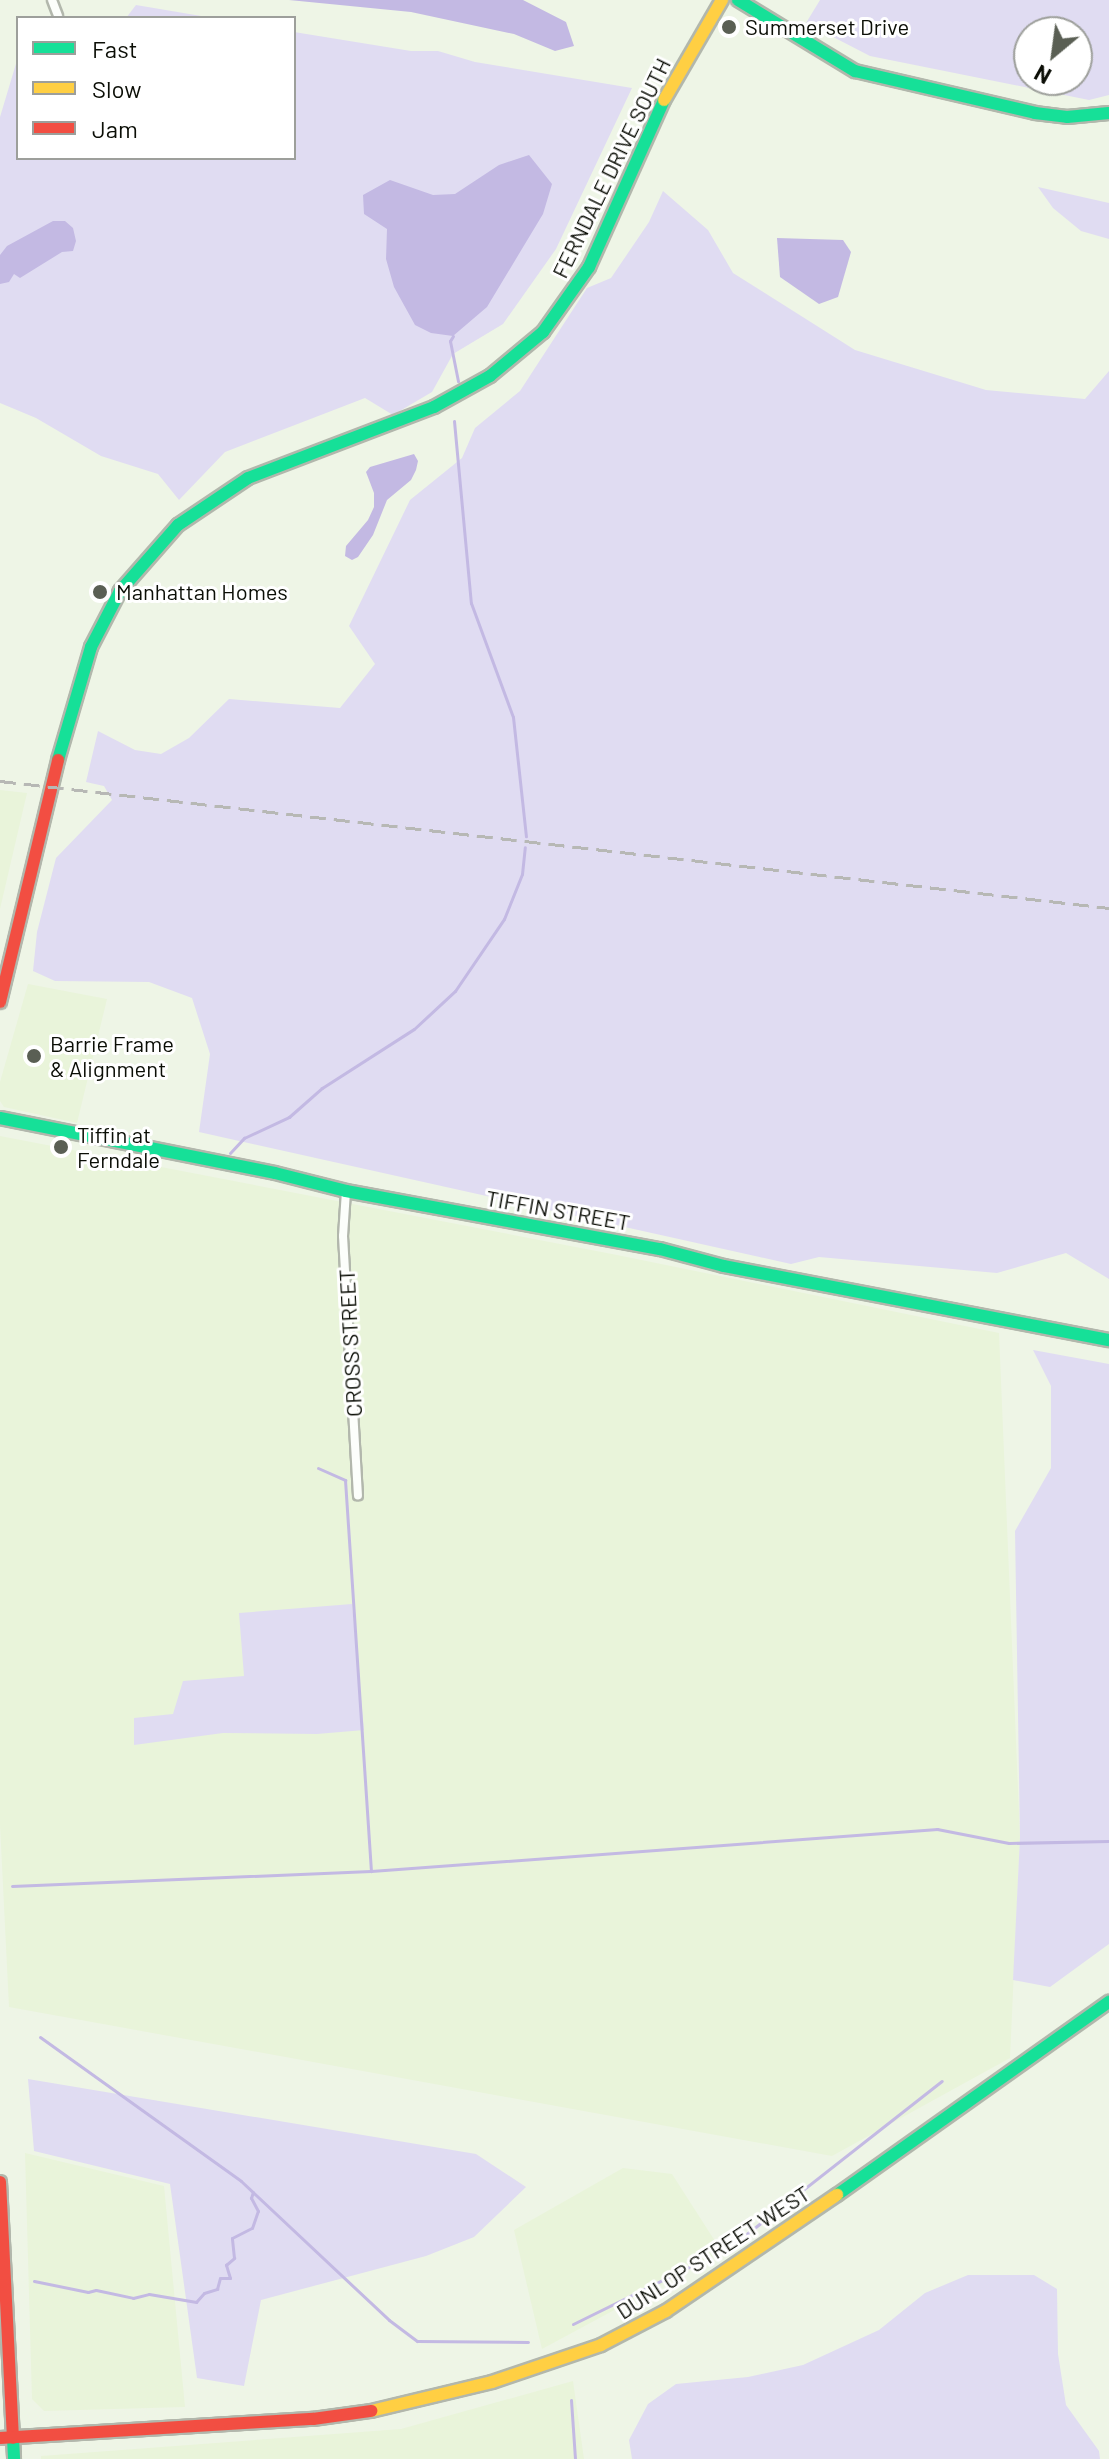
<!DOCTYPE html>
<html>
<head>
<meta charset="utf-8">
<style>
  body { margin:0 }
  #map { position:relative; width:1109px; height:2459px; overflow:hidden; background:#eef5e6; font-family:Barlow,sans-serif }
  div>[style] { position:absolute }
  .built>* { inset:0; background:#e9f4da }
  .green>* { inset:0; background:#e0dcf2 }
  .water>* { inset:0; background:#c3b9e3 }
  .stream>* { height:3px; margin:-1.5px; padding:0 1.5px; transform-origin:1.5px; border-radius:1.5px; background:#c3b9e3 }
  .roads { filter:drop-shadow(2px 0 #b2b7ac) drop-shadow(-2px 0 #b2b7ac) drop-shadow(0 2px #b2b7ac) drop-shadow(0 -2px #b2b7ac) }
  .street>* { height:8px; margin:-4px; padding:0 4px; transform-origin:4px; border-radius:4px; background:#fcfefb }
  .fast>* { height:12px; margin:-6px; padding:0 6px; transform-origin:6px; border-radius:6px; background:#16e098 }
  .slow>* { height:12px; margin:-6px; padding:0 6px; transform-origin:6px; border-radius:6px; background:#ffcf43 }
  .jam>* { height:12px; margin:-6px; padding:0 6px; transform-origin:6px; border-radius:6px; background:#f24e42 }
  .rail>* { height:3px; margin-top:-1.5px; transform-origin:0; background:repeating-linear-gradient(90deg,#b7b8b5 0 16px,transparent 0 24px) }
  .dots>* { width:22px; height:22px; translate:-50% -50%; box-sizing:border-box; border:4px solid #fff; border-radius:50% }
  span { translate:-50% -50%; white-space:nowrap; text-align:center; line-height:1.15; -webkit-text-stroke:6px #fff; paint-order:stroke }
  .poi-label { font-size:22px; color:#0b0e06 }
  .left { translate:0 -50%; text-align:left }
  .street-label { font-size:22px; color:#0b0e06 }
  .legend { position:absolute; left:16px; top:16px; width:280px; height:144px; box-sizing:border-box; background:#fff; border:2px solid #9d9f9b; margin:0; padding:10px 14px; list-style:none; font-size:24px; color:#0b0e06 }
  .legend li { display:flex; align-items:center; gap:16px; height:40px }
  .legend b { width:40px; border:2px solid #9d9f9b }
  .north { position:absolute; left:1013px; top:16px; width:80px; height:80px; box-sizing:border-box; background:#fff; border:2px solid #9d9f9b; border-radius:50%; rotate:209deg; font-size:22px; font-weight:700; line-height:32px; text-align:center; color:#0b0e06 }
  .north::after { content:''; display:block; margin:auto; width:28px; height:36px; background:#5a5f54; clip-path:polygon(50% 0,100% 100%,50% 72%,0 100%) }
</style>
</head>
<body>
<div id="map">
  <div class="built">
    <i style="clip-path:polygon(0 790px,27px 793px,0 909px)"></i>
    <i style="clip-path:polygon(28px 984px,107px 999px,77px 1123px,4px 1107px,0 1101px,0 1082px)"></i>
    <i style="clip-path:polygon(0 1136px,617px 1255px,999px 1333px,1020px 1837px,1010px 2058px,832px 2156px,9px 2007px,0 1825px)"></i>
    <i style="clip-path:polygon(25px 2153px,164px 2186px,185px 2407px,44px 2411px,32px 2399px)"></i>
    <i style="clip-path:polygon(623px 2168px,672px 2174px,722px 2252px,542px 2349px,514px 2230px)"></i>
    <i style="clip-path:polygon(573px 2381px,584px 2459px,41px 2459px,41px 2456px,401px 2429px)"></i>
  </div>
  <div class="green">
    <i style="clip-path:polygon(evenodd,820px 0,1109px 0,1109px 95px,1089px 100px,870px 56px,806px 23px,820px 0,1029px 32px,1077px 32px,1077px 80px,1029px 80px,1029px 32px)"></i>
    <i style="clip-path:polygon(136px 5px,213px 18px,126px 18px)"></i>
    <i style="clip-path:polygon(294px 32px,411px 51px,438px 51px,475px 62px,632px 88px,556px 249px,503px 324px,453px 354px,432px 392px,393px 415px,365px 398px,225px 452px,179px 500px,158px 474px,101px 456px,36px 418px,0 403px,0 117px,18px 57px,18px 158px,294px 158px)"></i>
    <i style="clip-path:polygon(1038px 187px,1109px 203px,1109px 239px,1081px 231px,1053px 208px)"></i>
    <i style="clip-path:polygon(663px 191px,708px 230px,733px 273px,855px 350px,986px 390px,1085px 399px,1109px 371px,1109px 1279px,1066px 1253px,997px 1273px,819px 1257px,791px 1264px,199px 1132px,210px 1054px,192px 998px,149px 982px,55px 981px,33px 971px,37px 932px,56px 858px,112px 800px,104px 786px,86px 782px,98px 731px,135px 750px,161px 754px,189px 738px,229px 699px,340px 708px,375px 664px,349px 626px,410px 500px,462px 458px,475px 428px,520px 391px,587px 288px,611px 278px,649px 222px)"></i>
    <i style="clip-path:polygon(1033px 1350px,1109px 1364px,1109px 1944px,1050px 1987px,1013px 1980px,1020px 1837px,1015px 1531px,1051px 1468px,1051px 1386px)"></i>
    <i style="clip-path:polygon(352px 1604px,364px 1730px,317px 1734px,223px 1733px,134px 1745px,134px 1718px,173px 1714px,183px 1681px,244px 1676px,239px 1613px)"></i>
    <i style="clip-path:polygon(28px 2079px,476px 2154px,526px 2187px,474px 2237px,426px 2256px,261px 2300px,244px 2386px,197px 2378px,170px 2184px,34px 2151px)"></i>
    <i style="clip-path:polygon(968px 2275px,1034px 2275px,1057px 2289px,1058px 2354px,1066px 2405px,1099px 2451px,1100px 2459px,632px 2459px,629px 2440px,648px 2404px,676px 2384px,748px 2377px,803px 2365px,879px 2330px,925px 2293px)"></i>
  </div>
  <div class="water">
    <i style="clip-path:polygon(289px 0,523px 0,566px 22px,574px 46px,555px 51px,514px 34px,411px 12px)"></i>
    <i style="clip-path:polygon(529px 155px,552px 184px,543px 214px,487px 307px,453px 336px,431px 333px,415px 325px,394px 287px,386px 259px,387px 229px,364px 214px,363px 195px,390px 180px,433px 195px,455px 194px,499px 165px)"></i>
    <i style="clip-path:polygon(53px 221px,65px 221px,73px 228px,76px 241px,73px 251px,62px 252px,20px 278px,14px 274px,9px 282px,0 284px,0 255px,7px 246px)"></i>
    <i style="clip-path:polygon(777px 238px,843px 240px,851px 252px,838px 297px,819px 304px,780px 277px)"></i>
    <i style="clip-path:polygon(414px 454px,418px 461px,416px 470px,411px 480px,387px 500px,373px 535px,358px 557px,352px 560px,345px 556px,346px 546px,368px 520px,374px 507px,374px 493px,366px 472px,370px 467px)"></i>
  </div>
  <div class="stream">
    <i style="left:453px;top:336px;width:6px;rotate:121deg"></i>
    <i style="left:450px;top:341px;width:41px;rotate:78.7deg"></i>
    <i style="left:454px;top:421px;width:183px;rotate:84.7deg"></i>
    <i style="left:471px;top:603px;width:121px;rotate:69.8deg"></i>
    <i style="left:513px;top:717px;width:120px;rotate:83.8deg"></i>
    <i style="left:230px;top:1153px;width:21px;rotate:-47deg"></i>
    <i style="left:244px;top:1138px;width:50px;rotate:-25deg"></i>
    <i style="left:289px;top:1117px;width:44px;rotate:-41.3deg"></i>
    <i style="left:322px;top:1088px;width:109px;rotate:-32.7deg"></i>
    <i style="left:414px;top:1029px;width:56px;rotate:-42.8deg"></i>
    <i style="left:455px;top:991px;width:87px;rotate:-55.8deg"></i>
    <i style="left:504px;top:919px;width:48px;rotate:-68.2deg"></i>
    <i style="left:522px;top:874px;width:27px;rotate:-84deg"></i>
    <i style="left:318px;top:1468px;width:30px;rotate:24deg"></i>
    <i style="left:345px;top:1480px;width:392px;rotate:86.2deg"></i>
    <i style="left:12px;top:1886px;width:359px;rotate:-2.4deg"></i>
    <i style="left:371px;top:1871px;width:568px;rotate:-4.24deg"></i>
    <i style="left:937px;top:1829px;width:73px;rotate:11deg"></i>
    <i style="left:1009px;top:1843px;width:100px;rotate:-1.1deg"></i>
    <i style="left:40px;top:2037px;width:247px;rotate:35.6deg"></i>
    <i style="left:241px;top:2181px;width:203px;rotate:43.2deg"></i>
    <i style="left:389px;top:2320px;width:35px;rotate:37deg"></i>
    <i style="left:417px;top:2341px;width:111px;rotate:0.5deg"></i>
    <i style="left:730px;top:2247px;width:269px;rotate:-38.1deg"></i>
    <i style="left:34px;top:2281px;width:55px;rotate:11.5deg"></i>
    <i style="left:88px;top:2292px;width:8px;rotate:-14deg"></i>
    <i style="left:96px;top:2290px;width:38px;rotate:12deg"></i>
    <i style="left:133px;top:2298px;width:16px;rotate:-14deg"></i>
    <i style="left:149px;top:2294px;width:48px;rotate:9.7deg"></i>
    <i style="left:196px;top:2302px;width:12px;rotate:-48deg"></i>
    <i style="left:204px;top:2293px;width:14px;rotate:-17deg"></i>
    <i style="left:217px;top:2289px;width:11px;rotate:-75deg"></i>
    <i style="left:220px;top:2278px;width:10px"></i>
    <i style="left:230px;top:2278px;width:14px;rotate:-107deg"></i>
    <i style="left:226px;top:2265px;width:11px;rotate:-41deg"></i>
    <i style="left:234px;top:2258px;width:20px;rotate:-96deg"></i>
    <i style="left:232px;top:2238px;width:22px;rotate:-27deg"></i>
    <i style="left:252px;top:2228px;width:18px;rotate:-71deg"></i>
    <i style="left:258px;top:2211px;width:15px;rotate:-118deg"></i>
    <i style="left:251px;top:2198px;width:6px;rotate:-72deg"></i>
    <i style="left:573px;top:2324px;width:129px;rotate:-26.2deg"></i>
    <i style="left:571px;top:2400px;width:59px;rotate:86.1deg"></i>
  </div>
  <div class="roads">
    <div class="street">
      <i style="left:52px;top:0;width:17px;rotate:69deg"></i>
      <i style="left:346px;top:1191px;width:45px;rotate:93.8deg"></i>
      <i style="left:343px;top:1236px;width:260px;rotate:86.7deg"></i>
    </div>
    <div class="fast">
      <i style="left:738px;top:0;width:137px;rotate:31.3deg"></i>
      <i style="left:855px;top:71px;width:185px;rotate:13.1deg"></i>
      <i style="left:1035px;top:113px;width:32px;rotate:7deg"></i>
      <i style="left:1067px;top:117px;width:42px;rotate:-5.4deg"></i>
      <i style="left:58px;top:760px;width:118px;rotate:-73.7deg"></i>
      <i style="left:91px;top:647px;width:63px;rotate:-62.6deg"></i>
      <i style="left:120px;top:591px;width:88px;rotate:-48.7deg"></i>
      <i style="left:178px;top:525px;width:84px;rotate:-33.9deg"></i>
      <i style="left:248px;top:478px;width:199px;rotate:-20.9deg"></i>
      <i style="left:434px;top:407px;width:64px;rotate:-29deg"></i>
      <i style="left:490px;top:376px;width:69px;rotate:-39.7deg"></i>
      <i style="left:543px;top:332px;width:80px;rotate:-54.7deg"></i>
      <i style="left:589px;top:267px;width:183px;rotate:-65.8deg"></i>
      <i style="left:0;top:1118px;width:280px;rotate:11.3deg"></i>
      <i style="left:275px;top:1173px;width:73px;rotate:14.2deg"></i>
      <i style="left:346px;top:1191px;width:319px;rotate:10.5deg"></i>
      <i style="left:660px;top:1249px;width:66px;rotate:14.9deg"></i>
      <i style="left:724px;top:1266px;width:392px;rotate:10.9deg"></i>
      <i style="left:837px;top:2195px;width:334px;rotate:-35.4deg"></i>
      <i style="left:13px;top:2438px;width:21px;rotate:87deg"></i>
    </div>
    <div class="slow">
      <i style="left:664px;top:100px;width:116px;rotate:-59.9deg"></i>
      <i style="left:371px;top:2411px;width:124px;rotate:-13.5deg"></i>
      <i style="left:492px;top:2382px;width:115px;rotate:-18.7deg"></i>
      <i style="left:601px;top:2345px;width:73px;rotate:-27.6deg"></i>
      <i style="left:666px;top:2311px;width:207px;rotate:-34.2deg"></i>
    </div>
    <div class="jam">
      <i style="left:0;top:1002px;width:249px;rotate:-76.5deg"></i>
      <i style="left:0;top:2182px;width:256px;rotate:87.1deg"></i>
      <i style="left:0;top:2438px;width:314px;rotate:-3.5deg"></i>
      <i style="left:313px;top:2419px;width:59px;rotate:-7.9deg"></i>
    </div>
  </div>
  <div class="rail">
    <i style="left:0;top:781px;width:1116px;rotate:6.53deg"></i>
  </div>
  <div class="dots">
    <i style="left:729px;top:27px;background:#5a5f54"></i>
    <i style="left:100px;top:592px;background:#5a5f54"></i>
    <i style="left:34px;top:1056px;background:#5a5f54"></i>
    <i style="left:61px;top:1147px;background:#5a5f54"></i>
  </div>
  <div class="poi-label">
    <span class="left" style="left:745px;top:27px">Summerset Drive</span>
    <span class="left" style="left:116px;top:592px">Manhattan Homes</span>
    <span class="left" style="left:50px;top:1056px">Barrie Frame<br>&amp; Alignment</span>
    <span class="left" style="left:77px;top:1147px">Tiffin at<br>Ferndale</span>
  </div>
  <div class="street-label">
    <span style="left:611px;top:168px;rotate:-64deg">FERNDALE DRIVE SOUTH</span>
    <span style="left:558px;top:1210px;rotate:10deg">TIFFIN STREET</span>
    <span style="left:350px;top:1343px;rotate:-93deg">CROSS STREET</span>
    <span style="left:713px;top:2252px;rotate:-33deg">DUNLOP STREET WEST</span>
  </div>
  <ul class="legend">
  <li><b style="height:10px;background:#16e098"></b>Fast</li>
  <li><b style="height:10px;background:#ffcf43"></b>Slow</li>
  <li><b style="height:10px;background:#f24e42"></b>Jam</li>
  </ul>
  <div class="north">N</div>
</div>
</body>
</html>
